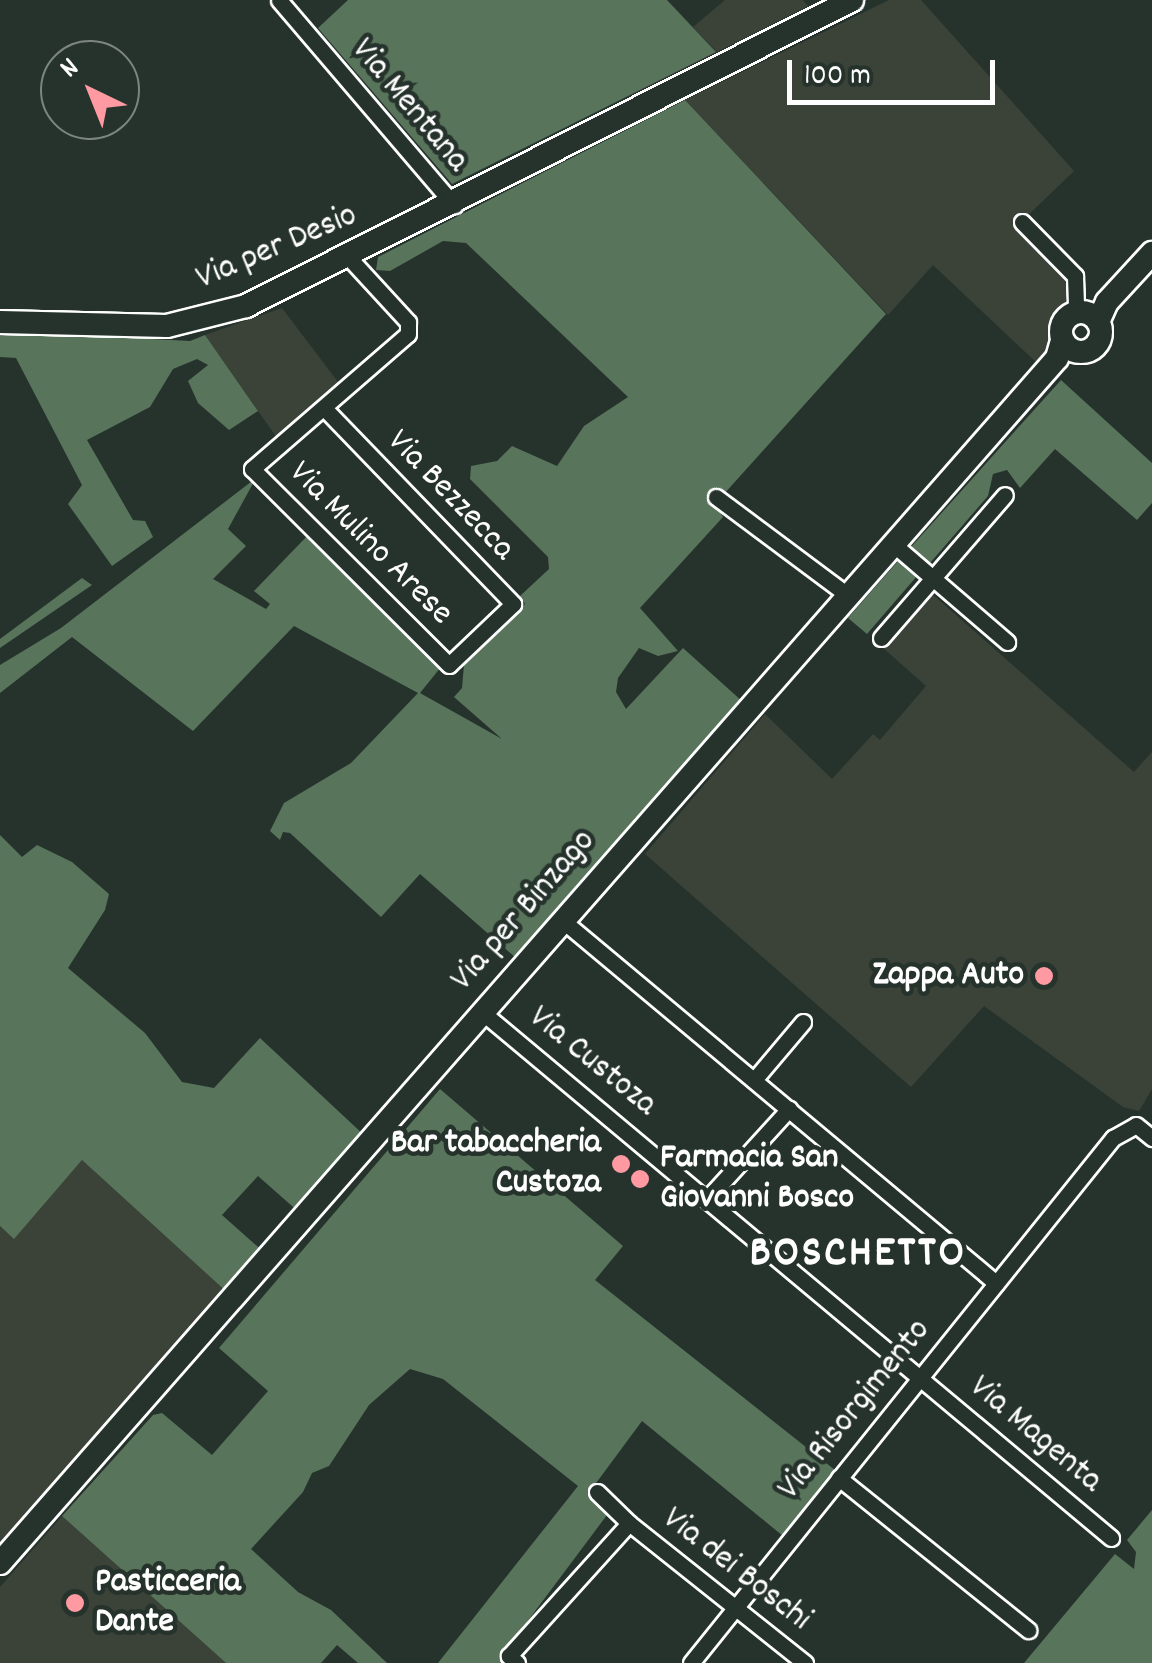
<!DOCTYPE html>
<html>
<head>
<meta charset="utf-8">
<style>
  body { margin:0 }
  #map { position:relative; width:1152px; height:1663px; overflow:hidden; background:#26332d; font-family:Dekko,sans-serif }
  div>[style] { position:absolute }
  .built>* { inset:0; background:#3b4339 }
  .green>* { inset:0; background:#58745b }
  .roads { filter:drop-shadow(2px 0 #fff) drop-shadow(-2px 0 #fff) drop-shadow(0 2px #fff) drop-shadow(0 -2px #fff) }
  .street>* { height:15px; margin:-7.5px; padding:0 7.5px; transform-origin:7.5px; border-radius:7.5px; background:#26332d }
  .secondary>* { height:22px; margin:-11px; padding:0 11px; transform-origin:11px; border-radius:11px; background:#26332d }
  .secondary>.ring { margin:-11px; padding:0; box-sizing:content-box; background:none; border:22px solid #26332d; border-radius:50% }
  .dots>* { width:28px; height:28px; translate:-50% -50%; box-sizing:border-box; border:5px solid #26332d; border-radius:50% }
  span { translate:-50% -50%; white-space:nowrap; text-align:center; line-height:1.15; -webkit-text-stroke:9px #26332d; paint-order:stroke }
  .street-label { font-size:35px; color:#fff }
  .poi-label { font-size:35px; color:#fff; font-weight:700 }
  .right { translate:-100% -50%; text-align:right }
  .left { translate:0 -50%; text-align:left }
  .district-label { font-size:45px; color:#fff; font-weight:700; letter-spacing:2.5px }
  .north { position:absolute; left:40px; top:40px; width:100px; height:100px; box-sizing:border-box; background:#26332d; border:2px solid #7d8581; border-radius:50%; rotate:317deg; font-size:28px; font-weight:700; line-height:40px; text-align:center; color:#fff }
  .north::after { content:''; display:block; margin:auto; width:35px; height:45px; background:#ff9aa2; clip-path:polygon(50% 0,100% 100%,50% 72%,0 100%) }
  .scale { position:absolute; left:787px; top:60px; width:208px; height:45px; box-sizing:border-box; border:5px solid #fff; border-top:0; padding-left:12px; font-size:30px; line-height:35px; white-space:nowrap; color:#fff; -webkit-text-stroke:8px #26332d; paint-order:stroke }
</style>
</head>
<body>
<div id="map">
  <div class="built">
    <i style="clip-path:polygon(725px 0,803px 0,808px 6px,717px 52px,693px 27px)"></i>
    <i style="clip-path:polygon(889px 0,921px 0,1074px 171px,1020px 223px,1073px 281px,1071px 308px,1040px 366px,933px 265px,888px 315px,685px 100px)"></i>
    <i style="clip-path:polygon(282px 308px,341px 386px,277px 438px,205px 335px)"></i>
    <i style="clip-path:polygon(930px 592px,1134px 772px,1152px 752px,1152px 1089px,1139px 1111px,1123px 1107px,984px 1006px,911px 1087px,645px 854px,765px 714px,832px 779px,873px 734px,880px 740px,926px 686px,882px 647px)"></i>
    <i style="clip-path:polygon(82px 1160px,230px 1295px,0 1554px,0 1226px,14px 1238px)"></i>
    <i style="clip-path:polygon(62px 1516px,226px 1663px,0 1663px,0 1587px)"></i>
  </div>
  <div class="green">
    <i style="clip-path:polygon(348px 0,667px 0,716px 52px,452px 184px,318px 28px)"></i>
    <i style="clip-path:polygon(685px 100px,886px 314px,715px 504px,723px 517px,640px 608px,678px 651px,658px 656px,639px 648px,618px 678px,616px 692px,626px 709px,683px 648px,743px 702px,516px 958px,420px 874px,381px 917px,290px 833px,283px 832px,280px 840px,270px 831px,284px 803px,351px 763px,418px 693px,294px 626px,193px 731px,72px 637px,0 693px,0 665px,61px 628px,256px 478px,228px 529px,246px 546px,213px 579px,266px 609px,270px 604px,254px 591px,311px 532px,445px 662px,420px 693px,502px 739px,454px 697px,462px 688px,464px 665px,525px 604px,520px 596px,549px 569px,548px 557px,470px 479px,471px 466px,497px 461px,512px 446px,557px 466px,584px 426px,628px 397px,466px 243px,443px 241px,390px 271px,376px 270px,378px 257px)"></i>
    <i style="clip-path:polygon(0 331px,190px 341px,205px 335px,258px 411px,229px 430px,221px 423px,198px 403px,188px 381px,208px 365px,197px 359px,173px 369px,150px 407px,87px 440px,133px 520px,145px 521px,153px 537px,112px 566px,68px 504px,82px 485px,16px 358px,0 357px)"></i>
    <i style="clip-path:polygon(1061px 380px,1152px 463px,1152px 503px,1137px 520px,1055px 449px,1020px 488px,1007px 470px,993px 474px,988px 496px,930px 563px,911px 547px)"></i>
    <i style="clip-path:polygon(898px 561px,917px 576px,867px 634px,848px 618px)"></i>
    <i style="clip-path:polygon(82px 578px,92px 585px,0 648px,0 639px)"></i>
    <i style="clip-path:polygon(0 835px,22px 857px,37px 845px,72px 862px,109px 894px,105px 910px,68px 968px,145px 1033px,182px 1082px,214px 1088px,260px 1038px,365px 1136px,301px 1214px,258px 1176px,222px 1215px,266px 1254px,230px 1295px,82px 1160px,14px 1239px,0 1226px)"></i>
    <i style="clip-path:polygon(440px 1089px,623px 1246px,595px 1280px,835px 1470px,783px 1536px,642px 1421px,588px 1494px,607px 1515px,509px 1646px,528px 1663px,438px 1663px,578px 1486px,443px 1379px,410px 1369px,369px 1405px,329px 1466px,312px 1473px,303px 1492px,251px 1549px,298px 1592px,331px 1610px,387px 1663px,358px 1663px,337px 1645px,321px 1663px,226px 1663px,62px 1516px,153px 1415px,162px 1413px,212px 1455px,268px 1391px,219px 1348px)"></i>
    <i style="clip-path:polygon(1152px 1510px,1152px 1663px,1024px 1663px,1115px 1554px,1134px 1569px,1136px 1552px,1127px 1540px)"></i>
  </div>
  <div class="roads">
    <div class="street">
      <i style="left:279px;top:0;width:270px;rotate:49.5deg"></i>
      <i style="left:1022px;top:222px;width:76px;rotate:45.5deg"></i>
      <i style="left:1075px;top:276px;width:36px;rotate:88deg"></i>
      <i style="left:325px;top:409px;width:271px;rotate:46deg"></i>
      <i style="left:513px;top:604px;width:88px;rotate:136.4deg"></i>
      <i style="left:449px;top:665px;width:278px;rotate:-135.1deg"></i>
      <i style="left:252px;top:469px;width:206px;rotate:-40.9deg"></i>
      <i style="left:408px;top:334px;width:12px;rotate:-90deg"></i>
      <i style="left:408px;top:322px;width:86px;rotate:-132.6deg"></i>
      <i style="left:716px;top:497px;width:161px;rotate:36.7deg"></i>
      <i style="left:892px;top:543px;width:152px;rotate:40.7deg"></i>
      <i style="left:881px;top:638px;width:189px;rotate:-49.1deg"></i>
      <i style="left:562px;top:920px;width:566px;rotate:39.91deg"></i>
      <i style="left:482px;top:1012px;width:820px;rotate:39.9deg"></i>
      <i style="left:754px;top:1080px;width:76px;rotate:-49.8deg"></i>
      <i style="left:707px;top:1199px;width:122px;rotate:-47.7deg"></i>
      <i style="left:839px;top:1478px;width:243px;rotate:38.8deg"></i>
      <i style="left:597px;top:1492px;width:45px;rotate:44.1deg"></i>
      <i style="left:517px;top:1663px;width:11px;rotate:-139deg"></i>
      <i style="left:509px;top:1656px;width:179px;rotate:-47.9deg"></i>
      <i style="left:629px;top:1523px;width:225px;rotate:38.5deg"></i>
      <i style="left:691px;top:1663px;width:674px;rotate:-51.21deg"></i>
      <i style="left:1113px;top:1138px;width:26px;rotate:-29deg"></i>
      <i style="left:1136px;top:1125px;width:21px;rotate:39deg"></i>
    </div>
    <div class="secondary">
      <i class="ring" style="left:1061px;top:312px;width:18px;height:18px"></i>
      <i style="left:0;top:322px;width:167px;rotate:1.4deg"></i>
      <i style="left:167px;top:326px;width:81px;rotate:-14.2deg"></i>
      <i style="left:246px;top:306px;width:679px;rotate:-26.79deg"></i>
      <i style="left:1098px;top:322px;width:22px;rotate:-66deg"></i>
      <i style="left:1107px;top:302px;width:67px;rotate:-47.4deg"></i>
      <i style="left:0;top:1563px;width:1603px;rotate:-48.74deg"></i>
      <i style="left:1057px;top:358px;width:19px;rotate:-74deg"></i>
    </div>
  </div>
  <div class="dots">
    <i style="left:1044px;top:976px;background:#ff9aa2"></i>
    <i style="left:621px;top:1164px;background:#ff9aa2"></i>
    <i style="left:640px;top:1179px;background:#ff9aa2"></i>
    <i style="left:75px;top:1603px;background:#ff9aa2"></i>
  </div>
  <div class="street-label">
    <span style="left:409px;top:106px;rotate:50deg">Via Mentana</span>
    <span style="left:277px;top:248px;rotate:-23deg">Via per Desio</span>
    <span style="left:450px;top:496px;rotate:46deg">Via Bezzecca</span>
    <span style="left:370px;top:544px;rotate:45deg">Via Mulino Arese</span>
    <span style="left:524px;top:911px;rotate:-49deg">Via per Binzago</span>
    <span style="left:592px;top:1062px;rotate:39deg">Via Custoza</span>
    <span style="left:855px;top:1410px;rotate:-51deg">Via Risorgimento</span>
    <span style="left:1035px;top:1435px;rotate:40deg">Via Magenta</span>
    <span style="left:736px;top:1570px;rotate:38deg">Via dei Boschi</span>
  </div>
  <div class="poi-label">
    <span class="right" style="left:1024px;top:976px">Zappa Auto</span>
    <span class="right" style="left:601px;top:1164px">Bar tabaccheria<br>Custoza</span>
    <span class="left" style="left:660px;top:1179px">Farmacia San<br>Giovanni Bosco</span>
    <span class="left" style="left:95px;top:1603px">Pasticceria<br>Dante</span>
  </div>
  <div class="district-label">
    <span style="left:858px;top:1256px">BOSCHETTO</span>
  </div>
  <div class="north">N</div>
  <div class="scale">100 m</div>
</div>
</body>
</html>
